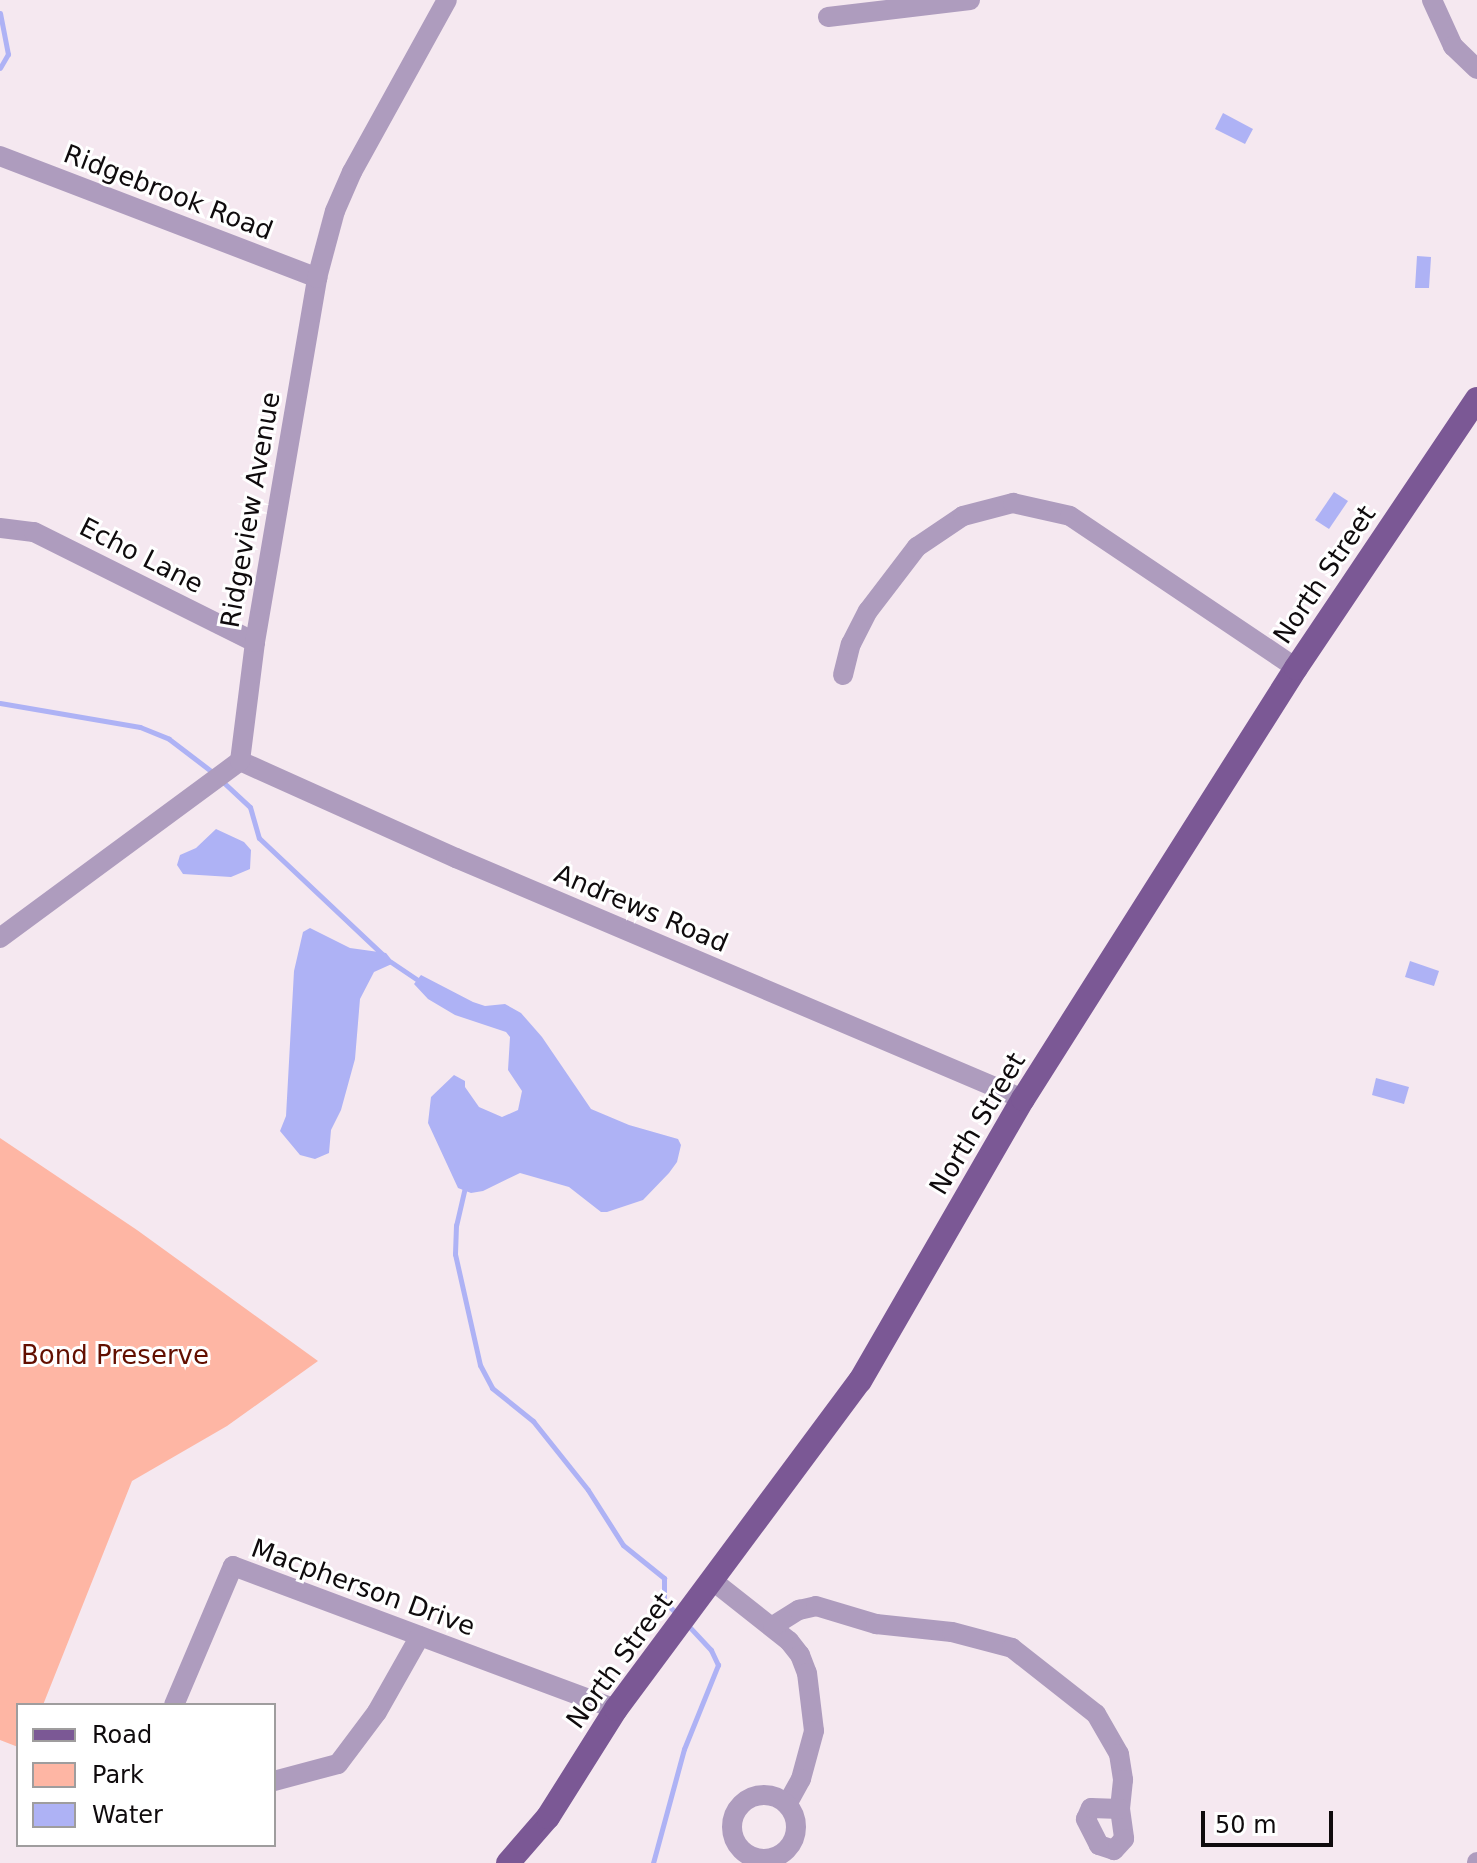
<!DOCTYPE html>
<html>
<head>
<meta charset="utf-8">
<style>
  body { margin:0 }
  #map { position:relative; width:1477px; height:1863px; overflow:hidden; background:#f5e8f0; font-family:"DejaVu Sans",sans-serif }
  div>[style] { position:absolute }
  .green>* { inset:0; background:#feb6a4 }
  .water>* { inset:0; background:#aeb2f5 }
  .stream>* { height:5px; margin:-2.5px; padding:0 2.5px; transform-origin:2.5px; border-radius:2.5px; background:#aeb2f5 }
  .minor>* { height:20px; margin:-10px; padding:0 10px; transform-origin:10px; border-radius:10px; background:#ae9cbe }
  .minor>.ring { margin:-10px; padding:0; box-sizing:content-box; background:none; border:20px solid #ae9cbe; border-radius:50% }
  .primary>* { height:24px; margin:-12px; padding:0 12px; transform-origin:12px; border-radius:12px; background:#7b5895 }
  span { translate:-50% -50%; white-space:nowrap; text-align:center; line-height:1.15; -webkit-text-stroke:6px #fff; paint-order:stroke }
  .street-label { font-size:26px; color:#0f0b0d }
  .park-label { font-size:26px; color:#620f00 }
  .legend { position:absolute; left:16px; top:1703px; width:260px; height:144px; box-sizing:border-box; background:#fff; border:2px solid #9f9d9e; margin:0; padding:10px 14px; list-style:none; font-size:24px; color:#0f0b0d }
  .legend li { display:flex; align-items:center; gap:16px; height:40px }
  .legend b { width:40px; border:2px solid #9f9d9e }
  .scale { position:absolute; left:1201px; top:1811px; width:132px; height:36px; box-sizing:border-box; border:4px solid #0f0b0d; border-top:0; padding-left:10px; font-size:24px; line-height:28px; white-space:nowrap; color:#0f0b0d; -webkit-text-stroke:6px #fff; paint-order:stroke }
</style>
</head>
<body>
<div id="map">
  <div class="green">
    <i style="clip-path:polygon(0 1138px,137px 1230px,318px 1361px,227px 1426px,132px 1481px,43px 1705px,18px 1705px,18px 1747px,0 1740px)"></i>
  </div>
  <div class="water">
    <i style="clip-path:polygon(1223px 113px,1253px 129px,1245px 144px,1215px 129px)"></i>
    <i style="clip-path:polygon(1417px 256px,1431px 257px,1429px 288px,1415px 288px)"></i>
    <i style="clip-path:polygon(1334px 492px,1348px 501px,1329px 529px,1315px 520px)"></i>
    <i style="clip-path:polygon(216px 829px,244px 842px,251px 850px,250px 869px,231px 877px,183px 874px,177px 865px,180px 855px,196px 848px)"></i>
    <i style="clip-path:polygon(310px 928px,350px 948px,386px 953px,394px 963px,374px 972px,360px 999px,355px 1059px,341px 1110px,331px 1130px,329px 1153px,315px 1159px,300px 1155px,280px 1131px,286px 1116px,294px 971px,303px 932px)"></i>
    <i style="clip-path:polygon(1410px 961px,1439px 971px,1434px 986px,1405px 977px)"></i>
    <i style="clip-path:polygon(421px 975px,473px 1002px,485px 1006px,505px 1004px,521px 1013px,542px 1037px,591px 1109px,629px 1125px,678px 1139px,681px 1145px,677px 1162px,669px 1173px,643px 1200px,607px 1212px,601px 1212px,569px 1187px,520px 1173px,483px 1191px,471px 1193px,458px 1188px,428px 1123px,431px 1097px,454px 1075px,465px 1081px,465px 1087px,479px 1107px,502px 1117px,518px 1110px,522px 1091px,508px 1070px,510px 1037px,506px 1032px,455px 1015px,428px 999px,414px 984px)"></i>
    <i style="clip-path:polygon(1376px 1078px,1409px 1087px,1404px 1104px,1372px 1095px)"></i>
  </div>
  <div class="stream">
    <i style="left:0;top:13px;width:42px;rotate:79deg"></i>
    <i style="left:8px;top:54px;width:16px;rotate:120deg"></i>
    <i style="left:0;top:703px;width:142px;rotate:9.7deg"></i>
    <i style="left:140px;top:727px;width:31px;rotate:22deg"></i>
    <i style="left:169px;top:739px;width:58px;rotate:37.3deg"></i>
    <i style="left:222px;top:781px;width:38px;rotate:43deg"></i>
    <i style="left:250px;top:807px;width:32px;rotate:74deg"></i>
    <i style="left:259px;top:838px;width:170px;rotate:43.3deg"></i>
    <i style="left:391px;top:962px;width:34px;rotate:34deg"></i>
    <i style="left:465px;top:1187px;width:39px;rotate:103deg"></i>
    <i style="left:456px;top:1225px;width:29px;rotate:92deg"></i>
    <i style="left:455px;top:1254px;width:114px;rotate:77.3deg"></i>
    <i style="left:480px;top:1365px;width:26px;rotate:62deg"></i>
    <i style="left:492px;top:1388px;width:53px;rotate:38.8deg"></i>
    <i style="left:533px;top:1421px;width:88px;rotate:51.4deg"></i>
    <i style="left:588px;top:1490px;width:65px;rotate:57.5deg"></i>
    <i style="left:623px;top:1545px;width:53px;rotate:38.8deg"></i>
    <i style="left:664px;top:1578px;width:23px;rotate:90deg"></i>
    <i style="left:664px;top:1601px;width:20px;rotate:45deg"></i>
    <i style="left:653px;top:1863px;width:118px;rotate:-74.8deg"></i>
    <i style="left:684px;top:1749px;width:91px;rotate:-68deg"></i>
    <i style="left:718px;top:1665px;width:17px;rotate:-115deg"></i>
    <i style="left:711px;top:1650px;width:34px;rotate:-133deg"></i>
  </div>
  <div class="minor">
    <i style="left:1432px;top:0;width:51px;rotate:65.5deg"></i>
    <i style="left:1453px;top:46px;width:33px;rotate:44deg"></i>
    <i style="left:828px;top:17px;width:143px;rotate:-6.8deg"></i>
    <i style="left:0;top:156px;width:340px;rotate:21deg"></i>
    <i style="left:0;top:528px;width:34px;rotate:7deg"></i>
    <i style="left:34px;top:532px;width:247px;rotate:26.5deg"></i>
    <i style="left:843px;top:675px;width:32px;rotate:-76deg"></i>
    <i style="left:851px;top:644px;width:37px;rotate:-63deg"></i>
    <i style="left:868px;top:611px;width:81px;rotate:-52.6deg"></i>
    <i style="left:917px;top:547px;width:55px;rotate:-34deg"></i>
    <i style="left:963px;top:516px;width:52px;rotate:-14.6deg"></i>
    <i style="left:1013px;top:503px;width:58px;rotate:12.8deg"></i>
    <i style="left:1070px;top:516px;width:272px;rotate:33.9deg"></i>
    <i style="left:240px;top:761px;width:237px;rotate:24.2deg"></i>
    <i style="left:456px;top:858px;width:616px;rotate:23.03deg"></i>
    <i style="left:0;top:938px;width:298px;rotate:-36.4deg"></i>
    <i style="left:240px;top:761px;width:120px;rotate:-82.8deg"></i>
    <i style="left:255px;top:642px;width:369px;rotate:-80.3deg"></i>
    <i style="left:317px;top:278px;width:69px;rotate:-75deg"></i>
    <i style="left:335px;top:211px;width:43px;rotate:-66.4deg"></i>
    <i style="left:352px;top:172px;width:196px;rotate:-61.1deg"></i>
    <i style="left:713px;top:1581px;width:97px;rotate:38.3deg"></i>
    <i style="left:789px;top:1641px;width:18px;rotate:52deg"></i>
    <i style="left:800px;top:1655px;width:19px;rotate:69deg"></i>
    <i style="left:807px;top:1673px;width:58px;rotate:83.1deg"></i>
    <i style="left:814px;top:1731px;width:50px;rotate:105.2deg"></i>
    <i style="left:801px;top:1779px;width:29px;rotate:119deg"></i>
    <i style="left:773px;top:1626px;width:31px;rotate:-32deg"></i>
    <i style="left:799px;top:1610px;width:17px;rotate:-13deg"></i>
    <i style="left:816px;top:1606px;width:63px;rotate:16.7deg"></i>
    <i style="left:876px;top:1624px;width:76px;rotate:6deg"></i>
    <i style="left:952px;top:1632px;width:62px;rotate:14.9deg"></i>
    <i style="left:1012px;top:1648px;width:107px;rotate:38.2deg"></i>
    <i style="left:1096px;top:1714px;width:46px;rotate:60.1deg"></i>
    <i style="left:1119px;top:1754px;width:26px;rotate:81deg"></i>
    <i style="left:1123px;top:1780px;width:29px;rotate:96deg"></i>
    <i style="left:1120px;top:1809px;width:30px;rotate:82deg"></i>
    <i style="left:1124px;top:1839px;width:15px;rotate:132deg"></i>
    <i style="left:1114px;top:1850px;width:16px;rotate:-162deg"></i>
    <i style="left:1099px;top:1845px;width:29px;rotate:-117deg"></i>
    <i style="left:1086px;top:1819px;width:12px;rotate:-66deg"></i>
    <i style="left:1091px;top:1808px;width:29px;rotate:2deg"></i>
    <i style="left:174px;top:1705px;width:151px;rotate:-67deg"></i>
    <i style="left:233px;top:1566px;width:409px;rotate:20.5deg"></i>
    <i style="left:274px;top:1781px;width:66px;rotate:-14.9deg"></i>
    <i style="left:338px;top:1764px;width:65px;rotate:-53.1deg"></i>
    <i style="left:377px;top:1712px;width:87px;rotate:-60.5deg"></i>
    <i class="ring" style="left:732px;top:1795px;width:44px;height:44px"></i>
    <i style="left:1477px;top:1863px;width:1px;rotate:-90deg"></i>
  </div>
  <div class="primary">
    <i style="left:508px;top:1863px;width:61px;rotate:-49deg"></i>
    <i style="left:548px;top:1817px;width:128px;rotate:-57.8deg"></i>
    <i style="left:616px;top:1709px;width:409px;rotate:-53.4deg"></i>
    <i style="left:860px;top:1381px;width:326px;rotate:-60deg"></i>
    <i style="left:1023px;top:1099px;width:510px;rotate:-57.65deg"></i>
    <i style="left:1296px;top:668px;width:324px;rotate:-56.1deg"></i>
  </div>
  <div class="street-label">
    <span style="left:168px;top:193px;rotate:21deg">Ridgebrook Road</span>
    <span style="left:251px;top:510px;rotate:-80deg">Ridgeview Avenue</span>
    <span style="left:141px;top:556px;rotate:27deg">Echo Lane</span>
    <span style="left:1325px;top:575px;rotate:-56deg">North Street</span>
    <span style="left:641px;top:909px;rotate:23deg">Andrews Road</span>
    <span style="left:978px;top:1124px;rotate:-59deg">North Street</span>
    <span style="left:363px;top:1588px;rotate:20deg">Macpherson Drive</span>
    <span style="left:620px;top:1661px;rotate:-54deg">North Street</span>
  </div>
  <div class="park-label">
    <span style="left:115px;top:1356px">Bond Preserve</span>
  </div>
  <ul class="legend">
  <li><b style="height:10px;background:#7b5895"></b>Road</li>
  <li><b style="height:22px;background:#feb6a4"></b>Park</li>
  <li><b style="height:22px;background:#aeb2f5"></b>Water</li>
  </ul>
  <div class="scale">50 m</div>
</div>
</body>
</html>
